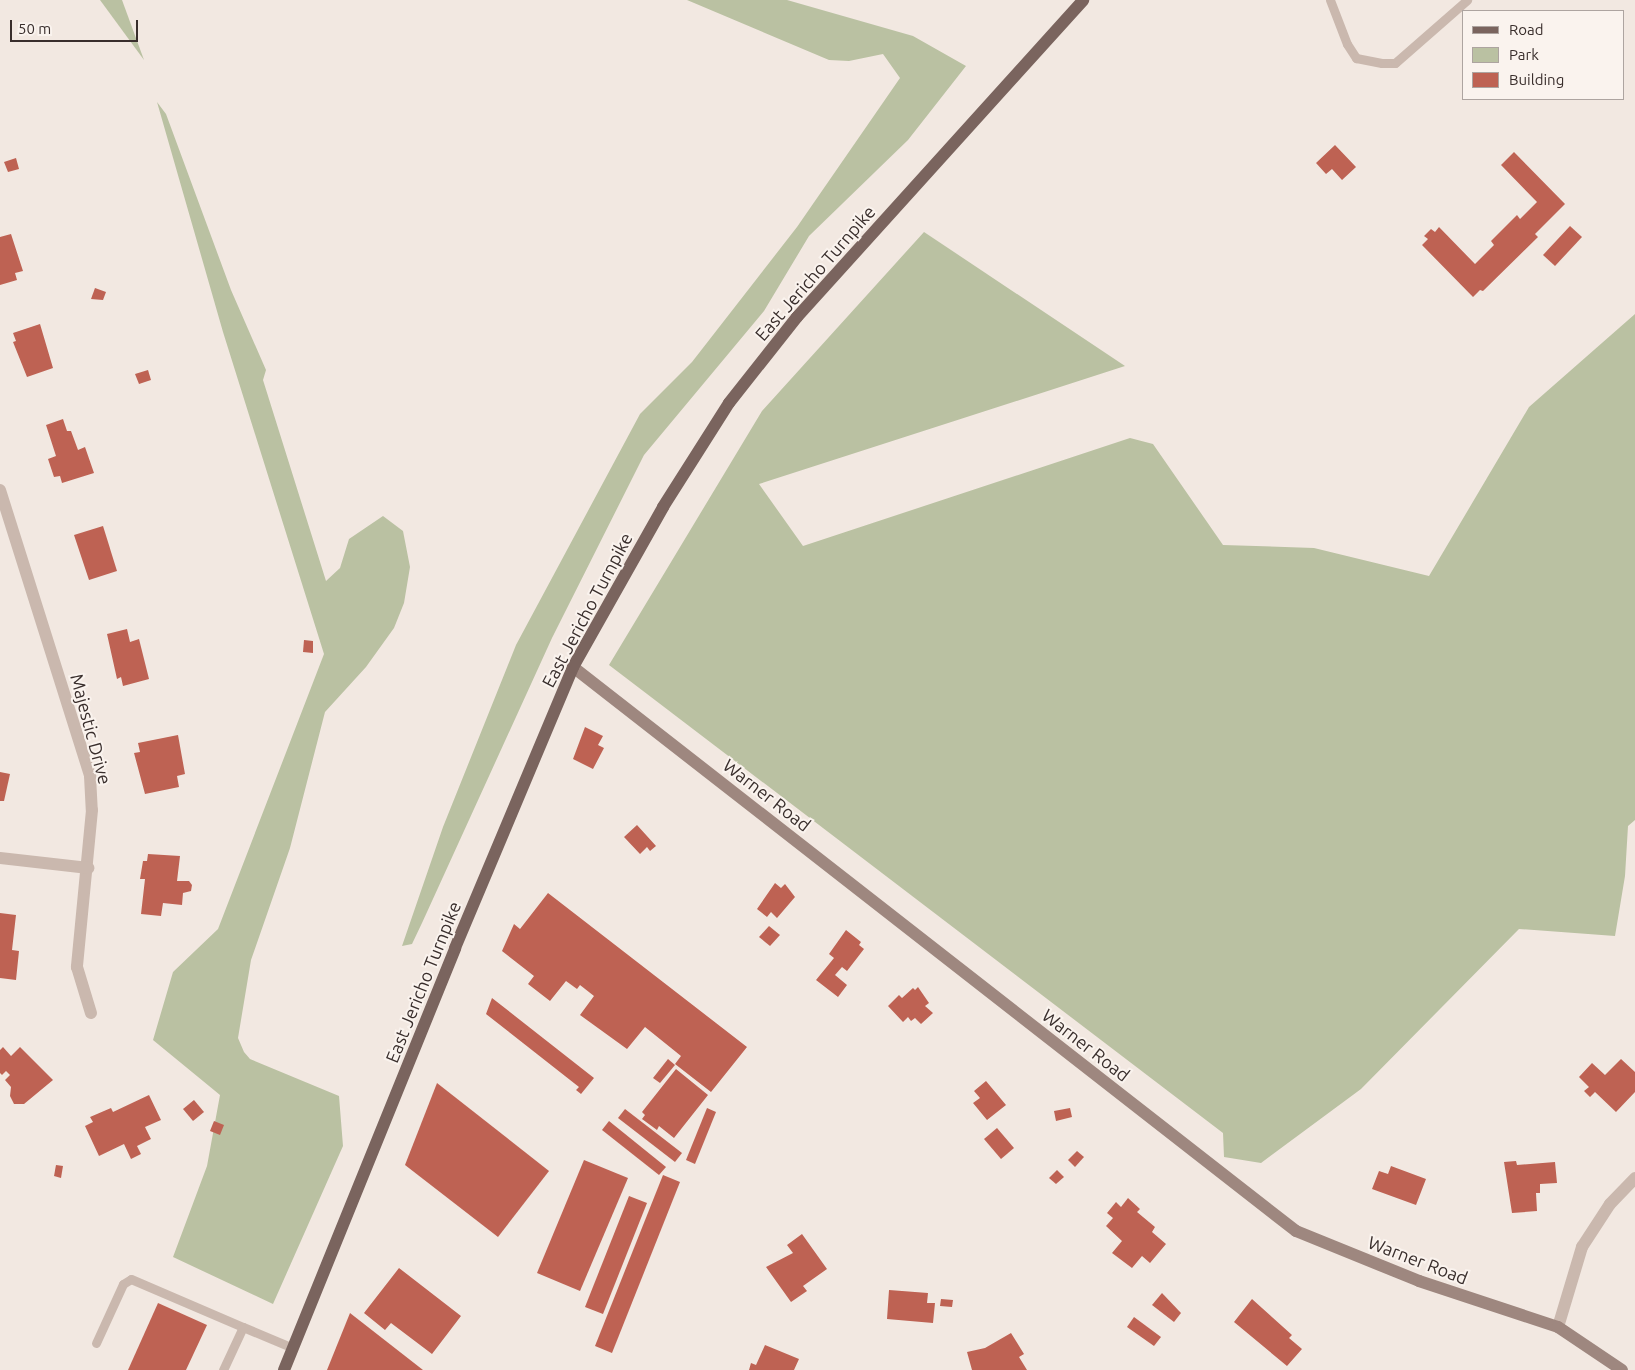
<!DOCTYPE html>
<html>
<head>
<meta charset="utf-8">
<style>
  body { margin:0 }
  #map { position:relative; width:1635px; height:1370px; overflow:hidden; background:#f2e8e1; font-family:Ubuntu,sans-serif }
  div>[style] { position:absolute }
  .green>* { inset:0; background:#bac1a2 }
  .building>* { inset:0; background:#be6253 }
  .lane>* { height:9px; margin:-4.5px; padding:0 4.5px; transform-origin:4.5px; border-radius:4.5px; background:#cab8ae }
  .street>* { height:12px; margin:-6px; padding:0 6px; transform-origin:6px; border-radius:6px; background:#cab8ae }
  .secondary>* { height:12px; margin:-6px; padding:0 6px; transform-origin:6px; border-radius:6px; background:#9e877f }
  .primary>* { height:12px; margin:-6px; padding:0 6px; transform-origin:6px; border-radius:6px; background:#7a645e }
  span { translate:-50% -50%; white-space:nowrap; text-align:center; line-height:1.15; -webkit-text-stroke:4px #faf3ee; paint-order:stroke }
  .street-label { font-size:18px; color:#392e2c }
  .legend { position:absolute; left:1462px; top:10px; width:162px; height:90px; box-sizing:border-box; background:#faf3ee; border:1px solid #ada4a0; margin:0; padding:6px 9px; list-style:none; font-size:15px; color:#392e2c }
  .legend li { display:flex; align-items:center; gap:10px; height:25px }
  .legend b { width:25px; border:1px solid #ada4a0 }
  .scale { position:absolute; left:10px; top:20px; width:128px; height:22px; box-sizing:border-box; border:2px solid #392e2c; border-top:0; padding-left:6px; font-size:15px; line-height:18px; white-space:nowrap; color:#392e2c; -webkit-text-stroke:4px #faf3ee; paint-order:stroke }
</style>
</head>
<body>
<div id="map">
  <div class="green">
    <i style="clip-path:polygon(100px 0,122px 0,144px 60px)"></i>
    <i style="clip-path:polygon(687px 0,787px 0,913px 36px,966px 66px,908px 140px,809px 236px,764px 311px,644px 455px,552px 638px,422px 923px,412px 944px,402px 946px,443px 827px,516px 645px,640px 414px,692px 362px,797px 227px,900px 78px,883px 54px,849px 61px,829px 60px)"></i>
    <i style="clip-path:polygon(157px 102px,166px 114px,231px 290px,266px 370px,263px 380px,326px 581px,340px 568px,349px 539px,383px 516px,403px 531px,410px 567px,404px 603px,394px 628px,366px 667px,325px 712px,290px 848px,251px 960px,238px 1038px,244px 1052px,250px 1059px,339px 1096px,343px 1146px,273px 1304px,173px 1257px,207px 1166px,220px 1095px,153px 1040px,173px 972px,218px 929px,324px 654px,223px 332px)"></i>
    <i style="clip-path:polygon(924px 232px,1125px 366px,759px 484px,803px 546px,1130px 438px,1153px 444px,1223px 545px,1314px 548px,1429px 576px,1529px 407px,1635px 314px,1635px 820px,1628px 826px,1625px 876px,1615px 936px,1519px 929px,1361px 1089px,1261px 1163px,1224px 1157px,1223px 1133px,609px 665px,762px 411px)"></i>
  </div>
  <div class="building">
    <i style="clip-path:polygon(1335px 145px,1356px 167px,1342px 180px,1332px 169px,1326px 174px,1316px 163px)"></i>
    <i style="clip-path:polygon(1514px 152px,1565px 204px,1535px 234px,1538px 237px,1483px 291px,1480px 290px,1473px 297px,1422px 245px,1428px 239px,1424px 236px,1431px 229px,1435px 232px,1439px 227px,1475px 264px,1494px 245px,1491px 241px,1517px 215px,1520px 219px,1537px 202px,1501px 165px)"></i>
    <i style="clip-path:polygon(16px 158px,19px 169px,8px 172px,4px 162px)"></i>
    <i style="clip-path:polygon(1570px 226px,1582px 237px,1555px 266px,1543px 255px)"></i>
    <i style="clip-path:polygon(11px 234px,23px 271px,15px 273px,17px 280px,0 285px,0 237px)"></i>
    <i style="clip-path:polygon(95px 288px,106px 292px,103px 300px,91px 299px)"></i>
    <i style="clip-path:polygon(40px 324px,53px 368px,27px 377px,13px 342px,16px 341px,13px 333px)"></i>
    <i style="clip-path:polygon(148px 370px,151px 380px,139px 384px,135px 374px)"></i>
    <i style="clip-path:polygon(63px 419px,67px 431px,71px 431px,78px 450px,85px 447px,94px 473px,62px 483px,60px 476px,54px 477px,48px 459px,56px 456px,46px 425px)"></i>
    <i style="clip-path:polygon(103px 526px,117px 571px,89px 580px,74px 535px)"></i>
    <i style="clip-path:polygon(127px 629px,130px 642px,139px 639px,149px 679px,123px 686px,121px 677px,117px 679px,107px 634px)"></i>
    <i style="clip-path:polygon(304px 640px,313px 641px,313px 653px,303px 652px)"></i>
    <i style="clip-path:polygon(585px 727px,603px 736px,598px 745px,604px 748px,593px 769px,573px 759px)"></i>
    <i style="clip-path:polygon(178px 735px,185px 774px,177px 776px,179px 787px,145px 794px,134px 753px,140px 752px,138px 743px)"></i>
    <i style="clip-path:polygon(0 772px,10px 774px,4px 801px,0 801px)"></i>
    <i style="clip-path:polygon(637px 825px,656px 846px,650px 851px,647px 847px,640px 854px,624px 837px)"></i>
    <i style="clip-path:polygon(148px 854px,180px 856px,177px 881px,189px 881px,192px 885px,191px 891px,183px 893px,182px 905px,163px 903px,161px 916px,141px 914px,145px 879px,140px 879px,143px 861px,147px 861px)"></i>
    <i style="clip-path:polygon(775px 883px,781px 888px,785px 884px,795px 897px,777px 918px,771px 912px,767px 917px,757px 909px)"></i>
    <i style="clip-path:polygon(548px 893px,747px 1047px,711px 1092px,675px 1064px,681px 1056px,645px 1027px,627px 1049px,580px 1015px,594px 996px,580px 985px,577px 989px,566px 981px,550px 1001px,528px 984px,534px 976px,502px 951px,514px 924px,520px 929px)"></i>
    <i style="clip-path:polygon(0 913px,16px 915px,12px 950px,19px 951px,16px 980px,0 978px)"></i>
    <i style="clip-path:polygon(769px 926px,780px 935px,770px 946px,759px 937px)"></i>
    <i style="clip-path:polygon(846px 930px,861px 942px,859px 945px,864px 949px,847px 971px,842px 967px,835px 975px,847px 985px,838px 997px,816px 980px,834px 958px,829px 954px)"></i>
    <i style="clip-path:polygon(918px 987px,929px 1003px,925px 1006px,933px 1013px,921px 1024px,915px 1018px,911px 1021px,908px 1017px,903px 1022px,888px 1006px,899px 995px,902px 998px,913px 988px,915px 990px)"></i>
    <i style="clip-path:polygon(492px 998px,594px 1078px,581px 1094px,576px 1090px,579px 1087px,486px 1014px)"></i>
    <i style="clip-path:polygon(3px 1047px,11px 1056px,20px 1047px,53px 1080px,24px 1104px,14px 1104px,10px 1096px,11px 1087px,5px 1080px,10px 1075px,6px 1071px,2px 1075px,0 1073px,0 1050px)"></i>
    <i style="clip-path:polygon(668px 1059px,675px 1065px,660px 1083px,653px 1078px)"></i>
    <i style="clip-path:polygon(1621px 1059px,1635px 1072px,1635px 1092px,1616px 1112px,1595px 1092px,1590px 1097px,1584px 1091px,1589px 1087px,1579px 1077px,1592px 1063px,1605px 1075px)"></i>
    <i style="clip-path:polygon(676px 1069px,708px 1095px,674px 1138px,659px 1126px,657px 1130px,642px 1119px,645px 1115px,642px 1112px)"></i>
    <i style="clip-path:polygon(986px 1081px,1006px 1105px,987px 1120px,973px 1103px,980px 1098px,974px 1091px)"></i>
    <i style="clip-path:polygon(437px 1083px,549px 1171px,498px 1237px,405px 1165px)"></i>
    <i style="clip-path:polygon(149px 1095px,161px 1120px,145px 1127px,151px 1139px,137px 1146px,141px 1154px,131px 1159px,124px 1144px,99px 1156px,85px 1126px,93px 1122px,90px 1117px,111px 1108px,113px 1112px)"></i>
    <i style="clip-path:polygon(194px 1100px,204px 1112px,193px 1121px,183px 1109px)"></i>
    <i style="clip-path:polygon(707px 1108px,716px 1112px,695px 1164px,686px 1160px)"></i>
    <i style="clip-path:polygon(1070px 1108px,1072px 1117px,1056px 1121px,1054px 1111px)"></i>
    <i style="clip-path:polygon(625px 1109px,682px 1153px,675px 1162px,618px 1118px)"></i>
    <i style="clip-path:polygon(214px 1121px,224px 1125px,220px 1135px,210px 1131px)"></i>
    <i style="clip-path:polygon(609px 1121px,666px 1167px,659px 1175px,602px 1130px)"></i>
    <i style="clip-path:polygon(997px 1128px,1014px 1148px,1001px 1159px,984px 1139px)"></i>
    <i style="clip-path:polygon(1077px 1151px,1084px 1157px,1075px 1167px,1068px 1160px)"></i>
    <i style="clip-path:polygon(584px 1160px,628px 1178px,580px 1291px,537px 1273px)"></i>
    <i style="clip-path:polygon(1516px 1161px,1517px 1165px,1555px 1162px,1557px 1183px,1540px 1184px,1540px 1193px,1536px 1193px,1537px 1211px,1512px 1213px,1504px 1162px)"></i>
    <i style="clip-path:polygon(56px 1165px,63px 1166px,61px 1178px,54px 1176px)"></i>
    <i style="clip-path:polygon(1391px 1166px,1426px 1179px,1416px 1205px,1372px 1189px,1379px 1171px,1388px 1174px)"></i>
    <i style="clip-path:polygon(1057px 1170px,1064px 1177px,1056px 1184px,1049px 1178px)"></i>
    <i style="clip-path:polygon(663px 1175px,680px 1182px,612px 1353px,595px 1346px)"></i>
    <i style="clip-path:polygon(629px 1196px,647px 1203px,603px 1314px,585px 1307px)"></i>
    <i style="clip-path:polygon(1128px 1198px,1140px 1209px,1137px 1212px,1155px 1227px,1152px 1232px,1166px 1244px,1150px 1263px,1142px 1256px,1132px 1268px,1112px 1253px,1122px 1241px,1106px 1226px,1113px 1218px,1107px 1213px,1116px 1202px,1121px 1207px)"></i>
    <i style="clip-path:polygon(802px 1234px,827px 1269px,803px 1286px,807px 1291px,791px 1302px,766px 1267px,793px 1253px,787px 1245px)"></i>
    <i style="clip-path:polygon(399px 1268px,461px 1316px,432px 1354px,391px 1323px,385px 1330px,364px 1313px)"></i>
    <i style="clip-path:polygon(889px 1290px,928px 1293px,927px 1303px,935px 1303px,933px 1323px,887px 1319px)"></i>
    <i style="clip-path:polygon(1162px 1293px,1181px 1313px,1174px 1322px,1152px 1305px)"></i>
    <i style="clip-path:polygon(941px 1299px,953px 1300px,952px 1307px,940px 1306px)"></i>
    <i style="clip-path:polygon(1252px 1299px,1292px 1335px,1289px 1338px,1302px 1349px,1287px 1366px,1234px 1322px)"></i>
    <i style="clip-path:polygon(158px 1303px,207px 1325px,186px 1370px,128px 1370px)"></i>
    <i style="clip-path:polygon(350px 1313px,423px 1370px,327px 1370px)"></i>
    <i style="clip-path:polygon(1134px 1317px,1161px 1337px,1154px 1346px,1127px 1327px)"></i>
    <i style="clip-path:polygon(1011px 1333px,1024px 1354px,1019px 1357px,1027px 1370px,972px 1370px,967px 1352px,985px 1348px)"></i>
    <i style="clip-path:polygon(765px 1345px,799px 1359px,794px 1370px,749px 1370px,751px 1363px,756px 1365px)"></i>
  </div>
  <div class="lane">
    <i style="left:1330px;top:0;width:47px;rotate:68.9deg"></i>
    <i style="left:1347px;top:44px;width:17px;rotate:57deg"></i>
    <i style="left:1356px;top:58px;width:26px;rotate:11deg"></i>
    <i style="left:1382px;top:63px;width:13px"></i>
    <i style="left:1395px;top:63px;width:96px;rotate:-41.2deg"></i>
    <i style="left:96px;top:1343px;width:65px;rotate:-65.4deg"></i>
    <i style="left:123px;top:1284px;width:9px;rotate:-32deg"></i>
    <i style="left:131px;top:1279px;width:122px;rotate:23.2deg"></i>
    <i style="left:223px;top:1370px;width:47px;rotate:-65.1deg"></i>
    <i style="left:243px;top:1327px;width:54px;rotate:22.8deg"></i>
  </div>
  <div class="street">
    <i style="left:0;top:490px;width:300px;rotate:72.5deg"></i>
    <i style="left:90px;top:776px;width:34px;rotate:87deg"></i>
    <i style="left:92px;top:810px;width:158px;rotate:95.5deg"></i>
    <i style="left:77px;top:967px;width:48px;rotate:73.1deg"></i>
    <i style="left:0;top:858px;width:89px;rotate:6.5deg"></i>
    <i style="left:1558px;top:1327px;width:84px;rotate:-73.3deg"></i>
    <i style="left:1582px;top:1247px;width:51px;rotate:-56.9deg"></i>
    <i style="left:1610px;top:1204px;width:36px;rotate:-46deg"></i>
  </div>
  <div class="secondary">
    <i style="left:573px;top:667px;width:917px;rotate:37.96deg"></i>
    <i style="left:1296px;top:1231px;width:133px;rotate:22.1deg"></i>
    <i style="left:1419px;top:1281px;width:146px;rotate:18.3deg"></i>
    <i style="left:1558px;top:1327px;width:77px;rotate:33.9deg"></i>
  </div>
  <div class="primary">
    <i style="left:284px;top:1370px;width:455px;rotate:-67.9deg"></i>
    <i style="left:455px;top:948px;width:305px;rotate:-67.2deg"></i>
    <i style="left:573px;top:667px;width:184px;rotate:-60.6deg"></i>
    <i style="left:663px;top:507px;width:123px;rotate:-57.6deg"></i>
    <i style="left:729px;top:403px;width:110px;rotate:-51.7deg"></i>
    <i style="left:797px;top:317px;width:427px;rotate:-47.9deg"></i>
  </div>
  <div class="street-label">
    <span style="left:815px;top:273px;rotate:-49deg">East Jericho Turnpike</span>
    <span style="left:587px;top:610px;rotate:-62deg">East Jericho Turnpike</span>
    <span style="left:91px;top:729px;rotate:75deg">Majestic Drive</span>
    <span style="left:767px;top:795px;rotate:38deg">Warner Road</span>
    <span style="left:423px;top:982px;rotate:-68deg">East Jericho Turnpike</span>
    <span style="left:1086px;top:1045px;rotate:38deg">Warner Road</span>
    <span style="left:1418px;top:1260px;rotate:21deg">Warner Road</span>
  </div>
  <ul class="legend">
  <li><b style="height:6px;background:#7a645e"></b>Road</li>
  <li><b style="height:14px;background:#bac1a2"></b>Park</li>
  <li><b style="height:14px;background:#be6253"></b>Building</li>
  </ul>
  <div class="scale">50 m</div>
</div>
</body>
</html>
